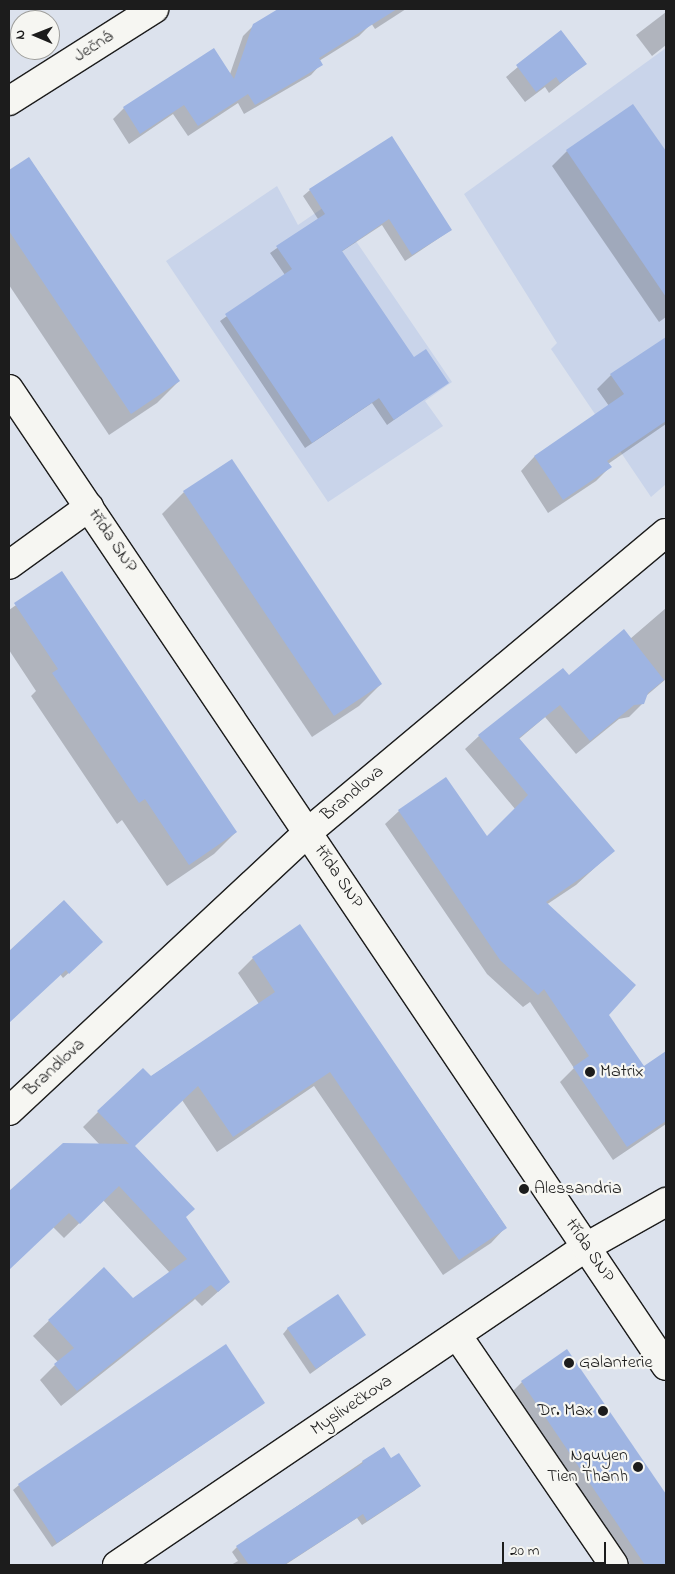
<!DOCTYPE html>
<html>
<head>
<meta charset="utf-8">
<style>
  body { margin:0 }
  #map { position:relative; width:675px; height:1574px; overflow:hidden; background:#dce2ed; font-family:"Indie Flower",sans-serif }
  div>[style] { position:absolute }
  .built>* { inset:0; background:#c9d4ea }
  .shadow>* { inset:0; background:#0003 }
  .building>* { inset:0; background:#9eb4e2 }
  .roads { filter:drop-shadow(1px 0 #1c1c1c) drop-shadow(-1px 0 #1c1c1c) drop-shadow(0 1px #1c1c1c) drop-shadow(0 -1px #1c1c1c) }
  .minor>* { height:28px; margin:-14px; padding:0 14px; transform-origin:14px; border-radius:14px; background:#f6f6f2 }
  .dots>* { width:14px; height:14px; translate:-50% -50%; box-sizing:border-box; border:2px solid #f6f6f2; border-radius:50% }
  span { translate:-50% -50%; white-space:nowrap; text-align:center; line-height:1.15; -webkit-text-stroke:4.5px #f6f6f2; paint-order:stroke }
  .street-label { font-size:18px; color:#1c1c1c }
  .poi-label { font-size:18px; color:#1c1c1c }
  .left { translate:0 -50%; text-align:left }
  .right { translate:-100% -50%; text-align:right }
  .frame { position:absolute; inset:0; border:10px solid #1c1c1c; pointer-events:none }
  .north { position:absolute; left:10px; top:10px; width:50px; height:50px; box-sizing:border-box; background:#f6f6f2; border:1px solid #9f9f9c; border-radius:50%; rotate:271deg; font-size:14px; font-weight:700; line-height:20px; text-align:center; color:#1c1c1c }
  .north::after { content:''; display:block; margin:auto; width:18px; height:22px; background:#1c1c1c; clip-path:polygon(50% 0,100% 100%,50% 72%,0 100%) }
  .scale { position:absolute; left:502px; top:1542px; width:104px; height:22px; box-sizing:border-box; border:2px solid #1c1c1c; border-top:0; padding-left:6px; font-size:15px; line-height:18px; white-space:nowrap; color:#1c1c1c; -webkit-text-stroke:4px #f6f6f2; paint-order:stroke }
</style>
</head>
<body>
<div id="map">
  <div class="built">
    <i style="clip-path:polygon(666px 48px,666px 484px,651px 497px,551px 349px,557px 343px,464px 194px)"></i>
    <i style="clip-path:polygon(277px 186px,298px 225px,330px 203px,452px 382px,425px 401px,443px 426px,328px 502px,166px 261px)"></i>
  </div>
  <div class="shadow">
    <i style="clip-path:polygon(280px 9px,332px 9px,369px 26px,359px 36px,319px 61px,321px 64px,311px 75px,244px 114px,238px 103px,188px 136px,173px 114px,129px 144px,113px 119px,124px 108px,214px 50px,230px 74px,243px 36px,254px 25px)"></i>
    <i style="clip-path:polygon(362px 9px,406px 9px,375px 29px)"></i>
    <i style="clip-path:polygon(666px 12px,666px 45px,652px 56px,636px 35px)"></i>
    <i style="clip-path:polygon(560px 32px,585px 64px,549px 93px,545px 87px,525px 102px,506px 77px)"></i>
    <i style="clip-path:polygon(633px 106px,666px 154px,666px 317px,659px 322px,552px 166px,567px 151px)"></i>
    <i style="clip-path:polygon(29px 158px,179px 381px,157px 403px,109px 435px,9px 285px,9px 172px)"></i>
    <i style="clip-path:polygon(310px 190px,451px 230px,405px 261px,382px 225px,341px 252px,413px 359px,447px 382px,387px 425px,372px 403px,305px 448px,220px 321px,285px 275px,270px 253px,318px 219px,303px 196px)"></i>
    <i style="clip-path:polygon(666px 338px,666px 424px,608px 464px,610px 467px,596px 481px,548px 513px,521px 471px,534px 457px,609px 406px,597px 389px,611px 375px)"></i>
    <i style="clip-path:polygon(184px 492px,381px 684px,359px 706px,312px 737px,162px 514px)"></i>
    <i style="clip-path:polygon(62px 573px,236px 832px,214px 854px,167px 886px,122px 820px,117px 824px,31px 696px,36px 691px,9px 650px,9px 610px)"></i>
    <i style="clip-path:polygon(666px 608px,666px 679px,646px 696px,643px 703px,629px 717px,619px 719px,576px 754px,545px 717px,519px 739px,613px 851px,576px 885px,546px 905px,607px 1015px,644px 1068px,666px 1053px,666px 1124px,613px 1160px,560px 1082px,574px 1068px,530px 1002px,523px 1007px,487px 974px,385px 824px,399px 811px,486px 838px,515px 809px,465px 749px,479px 736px,630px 639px)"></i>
    <i style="clip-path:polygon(64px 901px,97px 947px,63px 978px,60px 974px,9px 1022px,9px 952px)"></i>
    <i style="clip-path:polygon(300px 926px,506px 1227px,491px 1243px,443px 1275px,314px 1086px,217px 1152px,182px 1100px,134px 1146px,229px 1282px,202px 1306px,195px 1299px,193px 1301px,61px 1406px,40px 1380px,58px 1362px,33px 1336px,104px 1268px,133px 1300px,170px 1273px,103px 1200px,64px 1238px,53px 1227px,9px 1269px,9px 1195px,64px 1144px,100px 1145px,83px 1127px,98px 1112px,259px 1004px,238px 973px,253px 958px)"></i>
    <i style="clip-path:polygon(288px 1328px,364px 1335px,310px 1374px,283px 1334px)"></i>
    <i style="clip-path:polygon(567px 1351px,666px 1497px,666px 1565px,609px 1565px,500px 1404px,522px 1382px)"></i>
    <i style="clip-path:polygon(264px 1403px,52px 1547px,13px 1490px,19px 1485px)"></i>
    <i style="clip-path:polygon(383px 1448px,391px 1459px,420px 1486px,414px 1491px,362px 1525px,357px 1518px,285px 1565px,231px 1565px,238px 1561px,232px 1552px,237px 1547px)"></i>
  </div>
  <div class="building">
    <i style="clip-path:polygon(278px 9px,397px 9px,319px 58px,323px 65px,255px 105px,248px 94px,198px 126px,184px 105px,140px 134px,123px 107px,214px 48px,234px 79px,253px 24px)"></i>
    <i style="clip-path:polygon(561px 30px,587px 64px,560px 83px,556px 77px,536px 92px,516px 65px)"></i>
    <i style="clip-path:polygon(633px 104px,666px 151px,666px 297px,566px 150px)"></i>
    <i style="clip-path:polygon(392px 136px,452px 230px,412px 255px,389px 219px,342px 251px,414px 357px,426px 349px,449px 383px,394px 420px,379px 398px,312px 443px,225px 314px,292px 269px,276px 246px,325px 214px,309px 189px)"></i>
    <i style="clip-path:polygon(29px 157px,180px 381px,131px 414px,9px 231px,9px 170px)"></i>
    <i style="clip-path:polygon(666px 337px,666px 421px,607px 461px,612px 467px,563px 500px,534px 456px,624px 394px,610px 374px)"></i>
    <i style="clip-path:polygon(232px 459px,382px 684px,334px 716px,183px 491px)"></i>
    <i style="clip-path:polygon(62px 571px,237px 832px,189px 865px,145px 799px,139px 803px,52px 673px,58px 669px,14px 603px)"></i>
    <i style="clip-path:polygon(624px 629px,664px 680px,648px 693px,644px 704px,634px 705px,590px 741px,560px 705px,519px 738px,615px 851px,591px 871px,546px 902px,636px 985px,609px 1015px,644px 1066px,666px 1051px,666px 1121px,627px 1147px,573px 1067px,589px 1056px,544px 989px,538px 995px,500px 960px,398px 810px,446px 777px,487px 836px,528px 795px,478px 735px,563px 668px,569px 675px)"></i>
    <i style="clip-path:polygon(64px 900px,103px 942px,69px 974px,66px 970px,9px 1023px,9px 951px)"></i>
    <i style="clip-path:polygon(300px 924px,507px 1228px,459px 1260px,330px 1072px,233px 1137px,198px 1086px,135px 1146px,195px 1209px,186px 1217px,230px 1282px,218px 1292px,211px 1285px,209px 1286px,77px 1391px,54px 1364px,74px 1348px,48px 1320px,104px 1267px,133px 1298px,187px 1259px,119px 1186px,80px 1224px,69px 1213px,9px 1270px,9px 1191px,63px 1143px,129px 1144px,97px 1111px,143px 1068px,151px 1076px,275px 992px,252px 957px)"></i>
    <i style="clip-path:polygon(338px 1294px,366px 1335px,316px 1369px,287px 1328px)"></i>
    <i style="clip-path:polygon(226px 1344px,265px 1403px,57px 1543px,18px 1484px)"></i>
    <i style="clip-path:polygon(567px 1349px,666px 1494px,666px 1565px,645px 1565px,521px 1381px)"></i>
    <i style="clip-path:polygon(384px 1447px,391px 1458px,399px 1453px,421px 1486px,367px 1521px,363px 1514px,284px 1565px,249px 1565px,236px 1546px,363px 1463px,362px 1461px)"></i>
  </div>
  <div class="roads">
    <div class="minor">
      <i style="left:9px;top:101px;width:172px;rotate:-32.4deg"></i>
      <i style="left:9px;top:389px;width:1177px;rotate:56.08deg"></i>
      <i style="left:9px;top:565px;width:99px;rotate:-35.9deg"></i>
      <i style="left:9px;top:1111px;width:409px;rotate:-43deg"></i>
      <i style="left:308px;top:832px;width:466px;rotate:-39.9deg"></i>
      <i style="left:457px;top:1335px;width:278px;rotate:55.7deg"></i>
      <i style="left:117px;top:1565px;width:567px;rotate:-34.14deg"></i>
      <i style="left:586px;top:1247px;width:92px;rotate:-29.4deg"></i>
    </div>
  </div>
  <div class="dots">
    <i style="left:590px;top:1072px;background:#1c1c1c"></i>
    <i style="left:524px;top:1189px;background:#1c1c1c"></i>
    <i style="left:569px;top:1363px;background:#1c1c1c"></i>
    <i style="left:603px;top:1411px;background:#1c1c1c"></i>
    <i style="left:638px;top:1467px;background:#1c1c1c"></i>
  </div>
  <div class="street-label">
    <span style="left:94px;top:47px;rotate:-33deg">Ječná</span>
    <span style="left:112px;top:541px;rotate:56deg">třída SNP</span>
    <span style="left:353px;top:794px;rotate:-40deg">Brandlova</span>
    <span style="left:338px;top:877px;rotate:56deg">třída SNP</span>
    <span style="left:55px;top:1068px;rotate:-43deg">Brandlova</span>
    <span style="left:589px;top:1251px;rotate:56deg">třída SNP</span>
    <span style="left:352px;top:1406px;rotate:-34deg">Myslivečkova</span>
  </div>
  <div class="poi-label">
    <span class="left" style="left:600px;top:1072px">Matrix</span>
    <span class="left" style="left:534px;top:1189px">Alessandria</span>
    <span class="left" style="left:579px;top:1363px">Galanterie</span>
    <span class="right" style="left:593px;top:1411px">Dr. Max</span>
    <span class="right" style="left:628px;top:1467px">Nguyen<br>Tien Thanh</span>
  </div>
  <div class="frame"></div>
  <div class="north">N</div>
  <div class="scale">20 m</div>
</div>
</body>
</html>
